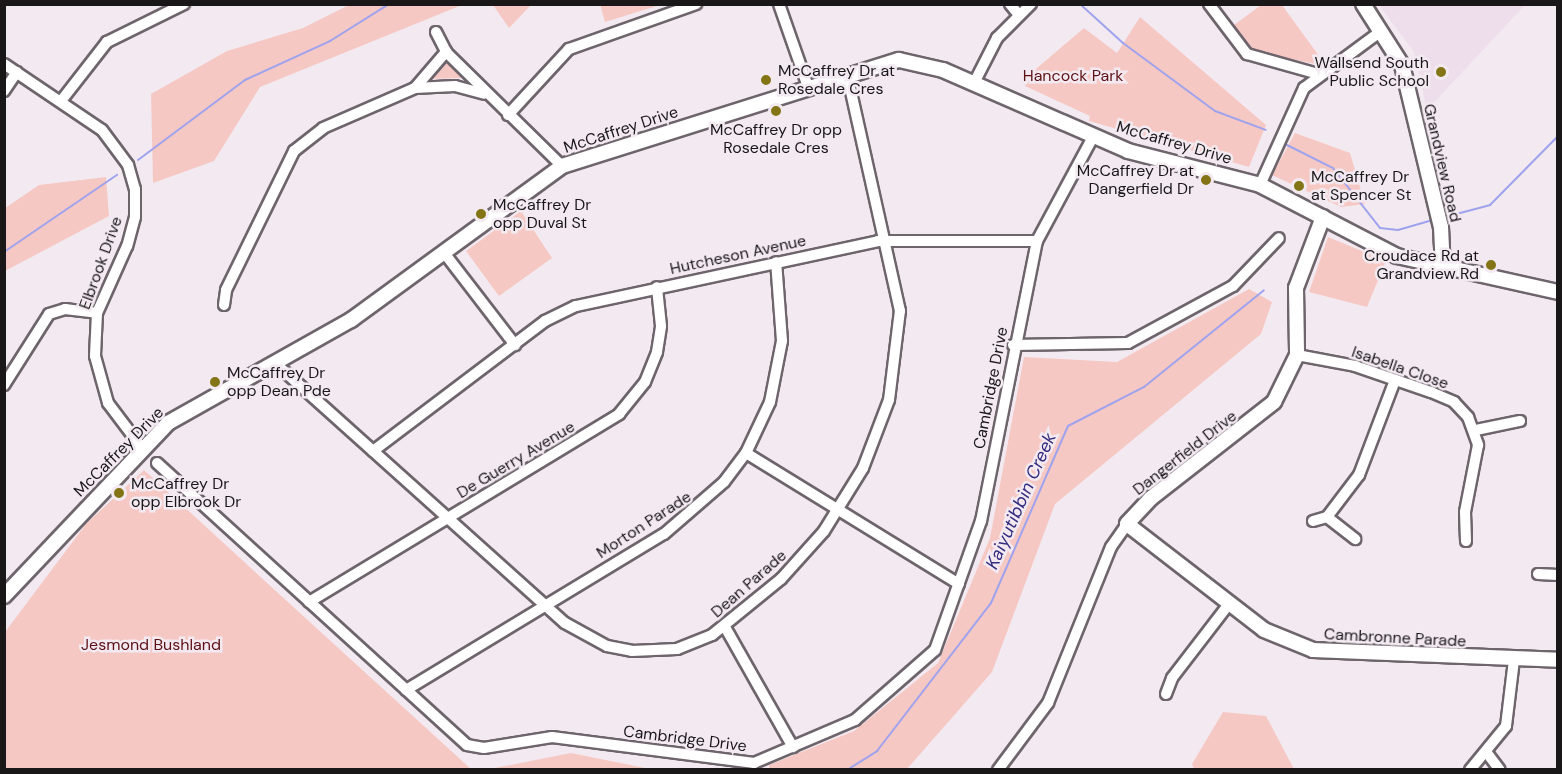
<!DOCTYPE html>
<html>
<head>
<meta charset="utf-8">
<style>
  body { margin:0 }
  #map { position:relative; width:1562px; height:774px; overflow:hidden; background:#f3eaf1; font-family:"DM Sans",sans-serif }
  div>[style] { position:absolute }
  .built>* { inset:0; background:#eedeeb }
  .green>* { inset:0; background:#f6c8c4 }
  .stream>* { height:2px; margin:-1px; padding:0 1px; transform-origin:1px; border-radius:1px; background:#9fa3ed }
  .roads { filter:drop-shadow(2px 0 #6e656c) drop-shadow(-2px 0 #6e656c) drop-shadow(0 2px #6e656c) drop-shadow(0 -2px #6e656c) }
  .street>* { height:10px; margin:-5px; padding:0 5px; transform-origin:5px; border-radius:5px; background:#fff }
  .secondary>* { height:14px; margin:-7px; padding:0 7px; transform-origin:7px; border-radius:7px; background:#fff }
  .dots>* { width:16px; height:16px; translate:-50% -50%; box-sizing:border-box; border:3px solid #f3eaf1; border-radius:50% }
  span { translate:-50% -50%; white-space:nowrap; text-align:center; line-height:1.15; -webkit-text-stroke:5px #f3eaf1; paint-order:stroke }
  .poi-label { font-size:16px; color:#1a1719 }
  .right { translate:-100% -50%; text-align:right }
  .left { translate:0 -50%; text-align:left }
  .park-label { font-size:16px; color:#5d1015 }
  .street-label { font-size:16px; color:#1a1719 }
  .water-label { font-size:18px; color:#342c80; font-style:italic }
  .frame { position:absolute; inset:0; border:6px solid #1a1719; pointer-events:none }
</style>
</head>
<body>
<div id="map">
  <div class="built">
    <i style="clip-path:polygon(1379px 5px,1525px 5px,1427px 110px,1414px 52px)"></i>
  </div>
  <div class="green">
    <i style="clip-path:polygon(351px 4px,462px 5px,260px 87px,214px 161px,153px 183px,151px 94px,227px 51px,303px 28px)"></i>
    <i style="clip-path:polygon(600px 4px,660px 4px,660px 5px,605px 22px)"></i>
    <i style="clip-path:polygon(493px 5px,531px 5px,509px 28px)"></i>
    <i style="clip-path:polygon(1261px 5px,1282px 5px,1322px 60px,1316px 64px,1250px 51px,1230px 28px)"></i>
    <i style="clip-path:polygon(1140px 17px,1266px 125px,1249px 167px,1089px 121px,1090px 116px,1025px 86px,1037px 68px,1084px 28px,1117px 53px)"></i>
    <i style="clip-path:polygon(447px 59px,462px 78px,429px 79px,440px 62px)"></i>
    <i style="clip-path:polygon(1295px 133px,1350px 153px,1365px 204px,1341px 207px,1272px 175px)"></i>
    <i style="clip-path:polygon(106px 177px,109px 216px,5px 271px,5px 208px,39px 185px)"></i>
    <i style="clip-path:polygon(521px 211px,552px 258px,499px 296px,466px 251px)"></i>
    <i style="clip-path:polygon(1328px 237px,1386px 261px,1367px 307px,1309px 292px)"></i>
    <i style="clip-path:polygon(1249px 289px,1272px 302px,1261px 334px,1055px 504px,992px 672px,907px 769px,769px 769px,769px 765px,854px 731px,938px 663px,990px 538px,1024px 357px,1117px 362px)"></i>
    <i style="clip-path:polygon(144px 470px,301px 614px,471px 769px,5px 769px,5px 632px,86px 524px)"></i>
    <i style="clip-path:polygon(1223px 712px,1266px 716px,1294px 769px,1194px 769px,1192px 764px)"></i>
    <i style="clip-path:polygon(571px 753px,650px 769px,490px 769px)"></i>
  </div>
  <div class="stream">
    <i style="left:1080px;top:4px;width:58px;rotate:42.2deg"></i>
    <i style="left:1123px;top:43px;width:114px;rotate:36.5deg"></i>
    <i style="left:1215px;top:111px;width:54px;rotate:20.4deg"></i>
    <i style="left:1287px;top:145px;width:51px;rotate:26.6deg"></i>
    <i style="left:1333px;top:168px;width:76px;rotate:51.9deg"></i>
    <i style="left:1380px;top:228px;width:18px;rotate:6deg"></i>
    <i style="left:1398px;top:230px;width:37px;rotate:-16deg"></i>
    <i style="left:138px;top:160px;width:134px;rotate:-36.8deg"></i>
    <i style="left:245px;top:80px;width:94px;rotate:-24.6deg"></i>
    <i style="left:330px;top:41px;width:70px;rotate:-32.1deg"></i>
    <i style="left:1445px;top:217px;width:47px;rotate:-14.9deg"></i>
    <i style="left:1490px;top:205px;width:97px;rotate:-45.4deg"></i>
    <i style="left:4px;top:252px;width:137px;rotate:-34.3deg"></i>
    <i style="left:847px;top:770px;width:36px;rotate:-32deg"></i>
    <i style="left:877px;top:751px;width:187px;rotate:-52.4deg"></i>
    <i style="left:991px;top:603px;width:193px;rotate:-66.5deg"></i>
    <i style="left:1068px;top:426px;width:85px;rotate:-27.2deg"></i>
    <i style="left:1144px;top:387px;width:154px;rotate:-38.9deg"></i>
  </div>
  <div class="roads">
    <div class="street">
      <i style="left:779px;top:4px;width:88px;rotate:70.7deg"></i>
      <i style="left:1010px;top:4px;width:14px;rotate:51deg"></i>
      <i style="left:1209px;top:4px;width:63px;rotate:52.8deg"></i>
      <i style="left:1247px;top:54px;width:74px;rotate:15.7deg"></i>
      <i style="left:436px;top:32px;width:22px;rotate:63deg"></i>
      <i style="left:4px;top:64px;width:118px;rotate:34deg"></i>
      <i style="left:102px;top:130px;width:44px;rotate:53.4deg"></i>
      <i style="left:128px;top:165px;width:25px;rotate:74deg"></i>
      <i style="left:135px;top:189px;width:28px;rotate:90deg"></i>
      <i style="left:135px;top:217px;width:30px;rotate:105deg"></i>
      <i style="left:127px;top:246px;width:73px;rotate:114.1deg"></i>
      <i style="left:97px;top:313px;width:43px;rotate:92.7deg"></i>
      <i style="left:95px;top:356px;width:49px;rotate:74.5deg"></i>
      <i style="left:108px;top:403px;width:56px;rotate:52.9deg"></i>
      <i style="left:974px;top:83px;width:51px;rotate:-62.9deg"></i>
      <i style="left:997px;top:38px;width:48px;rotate:-45deg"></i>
      <i style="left:415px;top:88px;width:40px;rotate:-2.9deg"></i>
      <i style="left:455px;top:86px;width:30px;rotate:15deg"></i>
      <i style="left:4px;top:91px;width:23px;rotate:-56deg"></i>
      <i style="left:61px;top:101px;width:75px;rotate:-52.1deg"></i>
      <i style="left:107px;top:42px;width:86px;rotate:-26.3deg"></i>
      <i style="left:508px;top:115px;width:90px;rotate:-47.3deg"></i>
      <i style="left:569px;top:49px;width:135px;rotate:-19.5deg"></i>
      <i style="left:1260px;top:185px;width:107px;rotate:-65.6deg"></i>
      <i style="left:1304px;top:88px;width:96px;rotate:-36.5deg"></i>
      <i style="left:445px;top:254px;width:115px;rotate:52.4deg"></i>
      <i style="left:224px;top:305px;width:15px;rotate:-82deg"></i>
      <i style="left:226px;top:290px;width:155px;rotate:-63.9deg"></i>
      <i style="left:294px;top:151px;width:37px;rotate:-38deg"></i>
      <i style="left:323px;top:128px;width:100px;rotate:-23.5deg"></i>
      <i style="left:415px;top:88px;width:48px;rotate:-49.3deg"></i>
      <i style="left:446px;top:52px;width:163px;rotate:44.5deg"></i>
      <i style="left:1013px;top:345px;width:115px;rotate:-1deg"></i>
      <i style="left:1128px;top:343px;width:119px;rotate:-28.5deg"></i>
      <i style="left:1233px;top:286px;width:66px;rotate:-46.2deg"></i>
      <i style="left:1297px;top:355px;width:59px;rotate:10.7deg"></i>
      <i style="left:1355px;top:366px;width:80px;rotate:18.9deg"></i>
      <i style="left:1431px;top:392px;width:25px;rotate:23deg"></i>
      <i style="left:1454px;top:402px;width:21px;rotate:47deg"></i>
      <i style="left:1468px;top:417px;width:30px;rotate:70deg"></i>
      <i style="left:1478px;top:445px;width:68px;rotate:101deg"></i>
      <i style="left:1465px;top:512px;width:29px;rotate:88deg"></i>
      <i style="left:275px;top:363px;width:389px;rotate:41.9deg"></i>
      <i style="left:565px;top:623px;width:48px;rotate:28.7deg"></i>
      <i style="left:607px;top:646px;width:25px;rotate:11deg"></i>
      <i style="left:632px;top:651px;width:45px;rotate:-2.5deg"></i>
      <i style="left:677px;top:649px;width:38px;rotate:-22deg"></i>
      <i style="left:712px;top:635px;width:89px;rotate:-39.1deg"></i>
      <i style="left:781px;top:579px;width:64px;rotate:-48.1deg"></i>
      <i style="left:824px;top:531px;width:74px;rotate:-58.2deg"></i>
      <i style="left:863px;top:468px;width:73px;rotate:-69.1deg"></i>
      <i style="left:889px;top:400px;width:90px;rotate:-83deg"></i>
      <i style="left:900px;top:311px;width:243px;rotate:-102.6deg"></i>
      <i style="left:4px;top:385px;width:84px;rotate:-57.6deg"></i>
      <i style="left:49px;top:314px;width:17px;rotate:-17deg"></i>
      <i style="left:65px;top:309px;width:32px;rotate:7deg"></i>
      <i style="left:1476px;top:430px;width:45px;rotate:-11.6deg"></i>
      <i style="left:373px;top:451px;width:216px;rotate:-37.1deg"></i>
      <i style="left:545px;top:321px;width:34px;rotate:-26deg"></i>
      <i style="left:576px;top:306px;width:309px;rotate:-12.1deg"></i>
      <i style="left:878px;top:241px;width:159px"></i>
      <i style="left:1037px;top:241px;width:120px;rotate:-61.7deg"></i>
      <i style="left:746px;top:453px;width:250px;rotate:31.6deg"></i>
      <i style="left:157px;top:463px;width:419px;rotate:42.3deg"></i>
      <i style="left:467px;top:745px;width:17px;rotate:10deg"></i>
      <i style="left:484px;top:748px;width:69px;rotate:-9.2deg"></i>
      <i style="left:552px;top:737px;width:204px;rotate:7.3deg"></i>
      <i style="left:754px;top:763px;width:110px;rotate:-23.1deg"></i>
      <i style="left:855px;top:720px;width:106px;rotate:-41.2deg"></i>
      <i style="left:935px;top:650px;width:137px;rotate:-70.4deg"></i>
      <i style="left:981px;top:521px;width:286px;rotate:-78.7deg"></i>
      <i style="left:1327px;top:517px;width:36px;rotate:38deg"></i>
      <i style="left:1313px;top:521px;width:15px;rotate:-16deg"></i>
      <i style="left:1327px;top:517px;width:53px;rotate:-52.7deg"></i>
      <i style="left:1359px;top:475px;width:102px;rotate:-69.2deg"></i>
      <i style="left:1538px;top:574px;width:20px;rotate:3deg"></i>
      <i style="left:309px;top:602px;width:363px;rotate:-31.2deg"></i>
      <i style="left:619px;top:414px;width:41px;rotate:-50.9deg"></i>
      <i style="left:645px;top:382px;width:32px;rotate:-68deg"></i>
      <i style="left:657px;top:352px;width:26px;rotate:-81deg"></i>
      <i style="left:661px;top:326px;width:39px;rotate:-96deg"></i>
      <i style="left:725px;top:627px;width:138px;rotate:60.5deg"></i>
      <i style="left:406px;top:690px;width:301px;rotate:-31.2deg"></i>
      <i style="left:664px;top:534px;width:79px;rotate:-40.9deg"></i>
      <i style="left:724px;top:482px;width:36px;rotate:-53deg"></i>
      <i style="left:746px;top:453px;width:56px;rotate:-64.8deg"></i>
      <i style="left:770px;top:402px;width:62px;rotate:-78.9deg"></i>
      <i style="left:782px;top:341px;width:79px;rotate:-94.3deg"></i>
      <i style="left:1166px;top:694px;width:17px;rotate:-69deg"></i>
      <i style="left:1172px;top:678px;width:93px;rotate:-52.4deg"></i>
      <i style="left:1487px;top:753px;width:21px;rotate:53deg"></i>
      <i style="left:998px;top:770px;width:84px;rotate:-53.3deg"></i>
      <i style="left:1048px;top:703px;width:168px;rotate:-68deg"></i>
      <i style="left:1111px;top:547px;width:28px;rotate:-55deg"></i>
      <i style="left:1470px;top:770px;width:57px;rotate:-50.7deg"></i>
      <i style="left:1506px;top:726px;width:66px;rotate:-83.1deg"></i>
    </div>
    <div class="secondary">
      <i style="left:1363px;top:4px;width:72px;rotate:57.4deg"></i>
      <i style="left:1402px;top:65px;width:167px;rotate:76.5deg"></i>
      <i style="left:1441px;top:227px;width:42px;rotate:87.3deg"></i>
      <i style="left:1323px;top:217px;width:76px;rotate:110.8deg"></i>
      <i style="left:1296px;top:288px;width:67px;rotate:89.1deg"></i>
      <i style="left:1297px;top:355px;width:52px;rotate:116.1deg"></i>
      <i style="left:1274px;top:402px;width:156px;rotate:142deg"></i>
      <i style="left:1151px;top:498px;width:35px;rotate:133deg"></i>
      <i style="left:1127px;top:524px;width:173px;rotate:37.7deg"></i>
      <i style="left:1264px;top:630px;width:53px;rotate:22.2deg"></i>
      <i style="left:1313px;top:650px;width:245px;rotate:2.3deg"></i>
      <i style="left:4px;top:596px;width:238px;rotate:-46.5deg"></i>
      <i style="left:168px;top:423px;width:210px;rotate:-29.4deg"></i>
      <i style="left:351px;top:320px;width:261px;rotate:-36.1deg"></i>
      <i style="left:562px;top:166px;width:353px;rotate:-17.5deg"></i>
      <i style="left:899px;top:60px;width:45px;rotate:12.8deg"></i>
      <i style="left:943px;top:70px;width:202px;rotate:23.6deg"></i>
      <i style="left:1128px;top:151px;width:136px;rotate:14.4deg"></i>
      <i style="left:1260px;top:185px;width:154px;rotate:27.4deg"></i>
      <i style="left:1397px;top:256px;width:165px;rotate:12.6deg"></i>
    </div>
  </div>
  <div class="dots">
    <i style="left:1441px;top:72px;background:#837416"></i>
    <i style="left:766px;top:80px;background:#837416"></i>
    <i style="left:776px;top:111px;background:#837416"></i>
    <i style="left:1206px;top:180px;background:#837416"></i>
    <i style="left:1299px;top:186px;background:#837416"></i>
    <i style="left:481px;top:214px;background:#837416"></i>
    <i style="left:1491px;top:265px;background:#837416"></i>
    <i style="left:215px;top:382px;background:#837416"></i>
    <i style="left:119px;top:493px;background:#837416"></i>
  </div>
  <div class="poi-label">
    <span class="right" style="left:1429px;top:72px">Wallsend South<br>Public School</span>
    <span class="left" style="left:778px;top:80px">McCaffrey Dr at<br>Rosedale Cres</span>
    <span style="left:776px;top:139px">McCaffrey Dr opp<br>Rosedale Cres</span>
    <span class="right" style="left:1194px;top:180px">McCaffrey Dr at<br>Dangerfield Dr</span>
    <span class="left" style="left:1311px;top:186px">McCaffrey Dr<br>at Spencer St</span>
    <span class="left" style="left:493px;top:214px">McCaffrey Dr<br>opp Duval St</span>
    <span class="right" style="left:1479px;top:265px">Croudace Rd at<br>Grandview Rd</span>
    <span class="left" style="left:227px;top:382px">McCaffrey Dr<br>opp Dean Pde</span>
    <span class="left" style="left:131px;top:493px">McCaffrey Dr<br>opp Elbrook Dr</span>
  </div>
  <div class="park-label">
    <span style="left:1073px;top:76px">Hancock Park</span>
    <span style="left:151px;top:645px">Jesmond Bushland</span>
  </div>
  <div class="street-label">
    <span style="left:621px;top:130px;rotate:-18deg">McCaffrey Drive</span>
    <span style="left:1174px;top:143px;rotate:16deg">McCaffrey Drive</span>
    <span style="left:1442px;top:163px;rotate:77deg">Grandview Road</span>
    <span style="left:738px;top:255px;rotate:-12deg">Hutcheson Avenue</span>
    <span style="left:101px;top:263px;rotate:-70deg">Elbrook Drive</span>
    <span style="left:1400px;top:368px;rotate:19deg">Isabella Close</span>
    <span style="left:991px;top:388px;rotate:-79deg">Cambridge Drive</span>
    <span style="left:119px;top:452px;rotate:-45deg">McCaffrey Drive</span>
    <span style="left:1185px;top:453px;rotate:-38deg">Dangerfield Drive</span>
    <span style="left:516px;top:460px;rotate:-31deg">De Guerry Avenue</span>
    <span style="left:644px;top:525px;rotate:-33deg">Morton Parade</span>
    <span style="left:749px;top:584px;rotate:-41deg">Dean Parade</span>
    <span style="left:1395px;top:638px;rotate:3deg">Cambronne Parade</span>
    <span style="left:685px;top:739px;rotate:7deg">Cambridge Drive</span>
  </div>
  <div class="water-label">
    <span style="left:1021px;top:501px;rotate:-66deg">Kaiyutibbin Creek</span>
  </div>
  <div class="frame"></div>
</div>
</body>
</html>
